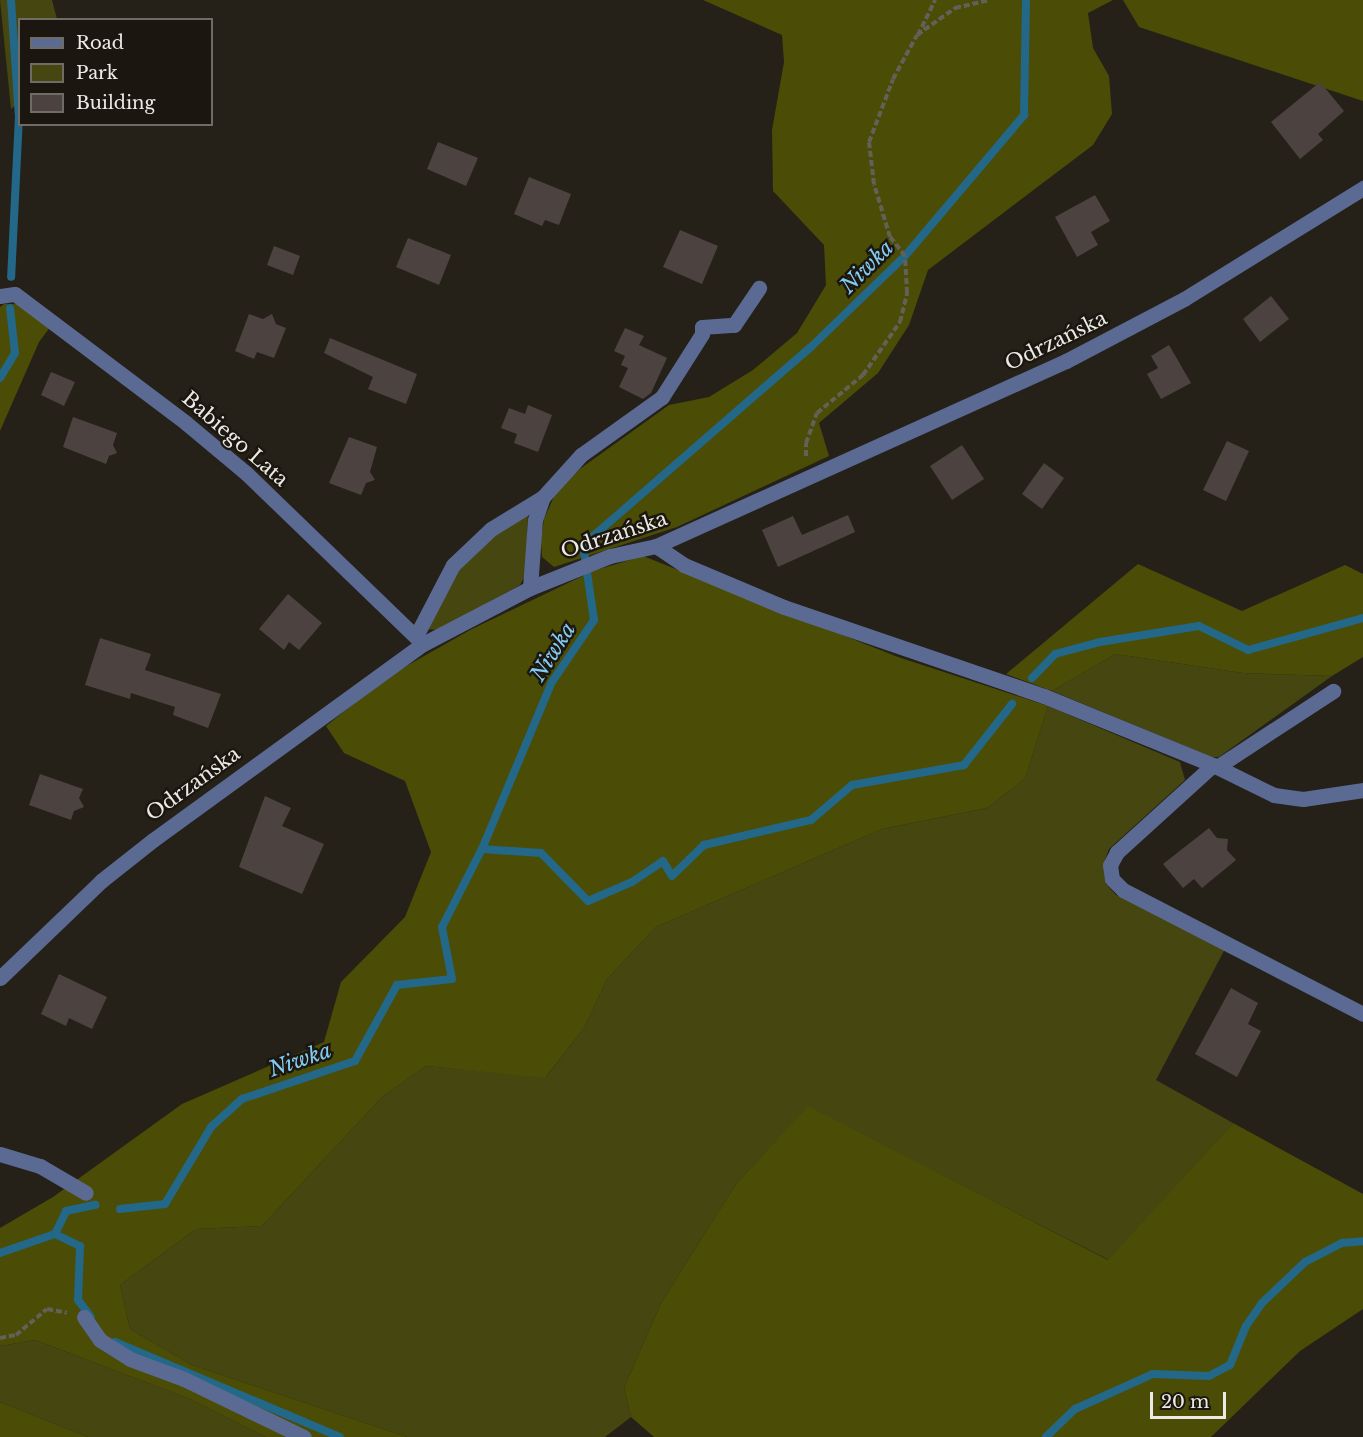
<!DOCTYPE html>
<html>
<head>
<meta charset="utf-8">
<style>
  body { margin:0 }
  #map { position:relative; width:1363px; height:1437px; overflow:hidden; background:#252119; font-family:"Libre Baskerville",serif }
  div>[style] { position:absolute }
  .green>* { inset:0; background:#454610 }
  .forest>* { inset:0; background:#4b4c05 }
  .stream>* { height:8px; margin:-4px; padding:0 4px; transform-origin:4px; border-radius:4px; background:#236888 }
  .building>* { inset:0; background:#4c423f }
  .path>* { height:4px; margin-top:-2px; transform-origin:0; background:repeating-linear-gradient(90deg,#636059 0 6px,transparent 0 9px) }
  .minor>* { height:15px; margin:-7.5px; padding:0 7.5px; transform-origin:7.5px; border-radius:7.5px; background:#5b6a92 }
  span { translate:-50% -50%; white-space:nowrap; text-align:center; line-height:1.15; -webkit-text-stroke:5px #1b1710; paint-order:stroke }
  .street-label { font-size:20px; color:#eceae5 }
  .water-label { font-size:21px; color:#82ccf3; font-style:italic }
  .legend { position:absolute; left:18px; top:18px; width:195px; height:108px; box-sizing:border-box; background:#1b1710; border:2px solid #6f6b65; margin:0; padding:8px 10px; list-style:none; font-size:18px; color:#eceae5 }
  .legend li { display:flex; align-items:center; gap:12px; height:30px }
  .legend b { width:30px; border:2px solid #6f6b65 }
  .scale { position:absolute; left:1150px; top:1392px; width:76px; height:27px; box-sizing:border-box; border:3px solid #eceae5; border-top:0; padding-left:8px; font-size:18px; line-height:21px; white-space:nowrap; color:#eceae5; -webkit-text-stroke:4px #1b1710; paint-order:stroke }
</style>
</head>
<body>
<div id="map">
  <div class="green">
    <i style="clip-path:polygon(0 0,52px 0,57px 19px,20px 20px,19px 103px,11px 109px)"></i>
    <i style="clip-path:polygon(528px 513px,526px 574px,520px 585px,438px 630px,424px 629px,457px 568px,495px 532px)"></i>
    <i style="clip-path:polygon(1115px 654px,1243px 673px,1332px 676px,1219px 757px,1212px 757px,1052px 691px)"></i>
    <i style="clip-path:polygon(1048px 706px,1180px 762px,1185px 780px,1109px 849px,1103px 865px,1106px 884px,1116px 895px,1226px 947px,1156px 1080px,1233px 1123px,1109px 1260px,808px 1107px,736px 1184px,661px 1303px,624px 1388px,631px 1417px,605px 1437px,407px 1437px,192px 1365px,130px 1329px,120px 1285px,196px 1229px,262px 1226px,382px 1097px,426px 1066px,546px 1077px,584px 1028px,607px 979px,656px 927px,882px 829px,987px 808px,1025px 779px)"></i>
    <i style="clip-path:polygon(35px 1340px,190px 1399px,266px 1437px,88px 1437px,0 1402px,0 1346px)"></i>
  </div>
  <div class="forest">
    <i style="clip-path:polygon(703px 0,1113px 0,1088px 13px,1093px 48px,1109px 76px,1112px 114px,1093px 145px,928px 270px,909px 325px,878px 373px,819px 423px,829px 456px,677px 527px,554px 567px,542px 557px,541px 540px,544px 519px,556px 492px,577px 471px,669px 405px,709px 397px,753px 370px,797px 333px,826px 285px,824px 245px,773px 191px,772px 130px,784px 62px,782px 35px)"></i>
    <i style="clip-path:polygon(1123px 0,1363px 0,1363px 101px,1139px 27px)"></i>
    <i style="clip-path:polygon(4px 304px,17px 304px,51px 326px,39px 342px,0 431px,0 307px)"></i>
    <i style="clip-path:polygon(643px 556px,898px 657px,1048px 706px,1025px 779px,987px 808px,882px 829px,656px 927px,607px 979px,584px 1028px,545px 1078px,426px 1066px,382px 1097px,262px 1226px,196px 1229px,120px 1285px,130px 1329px,192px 1365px,407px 1437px,266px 1437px,190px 1399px,35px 1340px,0 1346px,0 1228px,53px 1197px,182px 1104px,324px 1042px,341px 982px,405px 917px,431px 852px,405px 781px,344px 753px,326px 726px,387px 677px,470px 630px,593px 571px)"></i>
    <i style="clip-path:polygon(1138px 564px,1242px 611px,1345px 565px,1363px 574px,1363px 657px,1332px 676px,1243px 673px,1115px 654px,1052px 691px,1006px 674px)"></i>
    <i style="clip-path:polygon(808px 1106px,1108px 1260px,1233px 1123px,1363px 1194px,1363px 1309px,1300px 1351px,1211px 1437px,654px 1437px,631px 1417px,624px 1388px,661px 1303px,736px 1184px)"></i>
    <i style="clip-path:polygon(0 1402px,88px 1437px,0 1437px)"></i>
  </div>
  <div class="stream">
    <i style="left:11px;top:0;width:116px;rotate:86.1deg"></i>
    <i style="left:19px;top:116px;width:161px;rotate:92.8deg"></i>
    <i style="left:0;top:378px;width:29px;rotate:-59deg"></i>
    <i style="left:15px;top:353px;width:45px;rotate:-96.3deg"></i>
    <i style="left:1032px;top:678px;width:33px;rotate:-46deg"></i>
    <i style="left:1055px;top:654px;width:47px;rotate:-14.9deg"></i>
    <i style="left:1100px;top:642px;width:100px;rotate:-9.2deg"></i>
    <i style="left:1199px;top:626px;width:55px;rotate:26.1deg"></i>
    <i style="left:1248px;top:650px;width:119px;rotate:-15.5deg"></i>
    <i style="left:482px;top:849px;width:59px;rotate:3.9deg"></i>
    <i style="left:541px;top:853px;width:67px;rotate:45.6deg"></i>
    <i style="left:588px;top:901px;width:48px;rotate:-23.4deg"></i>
    <i style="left:632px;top:882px;width:37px;rotate:-34deg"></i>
    <i style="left:663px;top:861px;width:17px;rotate:59deg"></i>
    <i style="left:672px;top:876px;width:45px;rotate:-44.1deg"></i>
    <i style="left:704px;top:845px;width:110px;rotate:-13.2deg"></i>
    <i style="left:811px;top:820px;width:54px;rotate:-40.5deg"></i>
    <i style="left:852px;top:785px;width:114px;rotate:-10.1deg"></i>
    <i style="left:964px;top:765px;width:78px;rotate:-51.8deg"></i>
    <i style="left:120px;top:1209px;width:45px;rotate:-6.3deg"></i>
    <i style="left:165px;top:1204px;width:90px;rotate:-59.1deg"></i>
    <i style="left:211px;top:1127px;width:42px;rotate:-42.1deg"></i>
    <i style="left:242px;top:1099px;width:119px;rotate:-18.6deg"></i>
    <i style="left:355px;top:1061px;width:87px;rotate:-61.1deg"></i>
    <i style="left:397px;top:985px;width:55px;rotate:-6.2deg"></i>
    <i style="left:452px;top:979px;width:53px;rotate:-100.9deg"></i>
    <i style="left:442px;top:927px;width:88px;rotate:-62.9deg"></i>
    <i style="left:482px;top:849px;width:181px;rotate:-67.3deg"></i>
    <i style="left:552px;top:682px;width:75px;rotate:-55.9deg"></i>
    <i style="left:594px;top:620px;width:76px;rotate:-98.3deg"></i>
    <i style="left:583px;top:545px;width:302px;rotate:-41deg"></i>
    <i style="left:811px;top:347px;width:131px;rotate:-44.1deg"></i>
    <i style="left:905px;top:256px;width:185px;rotate:-49.8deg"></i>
    <i style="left:1024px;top:115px;width:115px;rotate:-89deg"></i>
    <i style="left:55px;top:1234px;width:28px;rotate:26deg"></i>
    <i style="left:80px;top:1246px;width:54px;rotate:92.1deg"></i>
    <i style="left:78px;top:1300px;width:21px;rotate:53deg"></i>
    <i style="left:0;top:1253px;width:58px;rotate:-19.1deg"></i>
    <i style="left:55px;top:1234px;width:25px;rotate:-64deg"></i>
    <i style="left:66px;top:1211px;width:30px;rotate:-12deg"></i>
    <i style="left:115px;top:1342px;width:244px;rotate:22.9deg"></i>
    <i style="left:1046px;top:1437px;width:40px;rotate:-44deg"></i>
    <i style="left:1075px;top:1409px;width:85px;rotate:-24.2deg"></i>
    <i style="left:1153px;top:1374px;width:56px;rotate:2deg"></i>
    <i style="left:1209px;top:1376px;width:24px;rotate:-28deg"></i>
    <i style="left:1230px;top:1365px;width:42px;rotate:-67.7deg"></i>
    <i style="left:1246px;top:1326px;width:28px;rotate:-55deg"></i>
    <i style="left:1262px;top:1303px;width:59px;rotate:-43.6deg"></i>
    <i style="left:1305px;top:1262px;width:42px;rotate:-27.2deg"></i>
    <i style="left:1342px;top:1243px;width:21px;rotate:-5deg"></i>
  </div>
  <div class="building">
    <i style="clip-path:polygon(1320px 82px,1344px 111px,1318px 134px,1323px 140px,1300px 159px,1271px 122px)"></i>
    <i style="clip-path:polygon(438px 142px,478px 158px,466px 186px,427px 169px)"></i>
    <i style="clip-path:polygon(529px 177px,571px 194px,559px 225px,545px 220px,542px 226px,514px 214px)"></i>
    <i style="clip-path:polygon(1095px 195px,1110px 221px,1091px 232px,1098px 245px,1077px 257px,1055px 217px)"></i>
    <i style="clip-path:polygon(680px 230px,718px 246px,702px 284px,663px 267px)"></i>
    <i style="clip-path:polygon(408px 238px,451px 255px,439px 285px,396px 267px)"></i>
    <i style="clip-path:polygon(274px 246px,300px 256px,293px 275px,267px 265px)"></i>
    <i style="clip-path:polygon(1271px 296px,1289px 319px,1260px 342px,1243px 319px)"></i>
    <i style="clip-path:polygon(249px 314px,263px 319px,272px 314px,276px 324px,286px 328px,274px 358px,257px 352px,254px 359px,235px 351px)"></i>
    <i style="clip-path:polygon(625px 328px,644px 336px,639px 345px,667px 358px,651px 393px,643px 399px,619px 387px,628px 368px,621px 365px,625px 356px,614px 351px)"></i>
    <i style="clip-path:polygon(330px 338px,417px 374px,406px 404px,368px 389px,373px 377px,324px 353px)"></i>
    <i style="clip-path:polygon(1169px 345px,1191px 383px,1161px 399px,1147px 374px,1158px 368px,1151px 356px)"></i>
    <i style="clip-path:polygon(51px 372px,75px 382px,64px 406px,41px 395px)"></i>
    <i style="clip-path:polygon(528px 405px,552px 415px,538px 452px,514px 443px,517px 434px,501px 428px,509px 408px,525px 414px)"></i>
    <i style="clip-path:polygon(73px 417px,117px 433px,113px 445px,117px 453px,109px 456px,106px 464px,63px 447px)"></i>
    <i style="clip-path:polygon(349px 437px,377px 447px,370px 472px,375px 480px,366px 483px,361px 495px,329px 483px)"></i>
    <i style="clip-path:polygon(1227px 441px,1249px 451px,1226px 501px,1203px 490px)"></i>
    <i style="clip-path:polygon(962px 445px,984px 479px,952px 500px,930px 466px)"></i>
    <i style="clip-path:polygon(1044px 463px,1064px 478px,1042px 509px,1022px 494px)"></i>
    <i style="clip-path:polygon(848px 515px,855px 532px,778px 567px,762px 530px,793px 516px,802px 535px)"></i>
    <i style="clip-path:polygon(288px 594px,322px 623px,299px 650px,289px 642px,284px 650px,259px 629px)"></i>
    <i style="clip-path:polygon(100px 638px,151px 654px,145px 670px,221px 694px,208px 728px,173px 715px,175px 707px,131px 693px,130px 699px,85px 685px)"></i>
    <i style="clip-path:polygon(40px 774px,83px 789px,79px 798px,84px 807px,74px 811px,71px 820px,29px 805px)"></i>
    <i style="clip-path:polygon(265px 796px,291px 808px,282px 826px,324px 844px,302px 894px,239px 867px)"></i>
    <i style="clip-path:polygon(1209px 828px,1217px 838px,1228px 839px,1227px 850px,1236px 860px,1202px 888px,1194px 879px,1183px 888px,1163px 864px)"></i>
    <i style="clip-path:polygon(59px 974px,107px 997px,92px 1029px,69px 1018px,66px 1026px,41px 1014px)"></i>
    <i style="clip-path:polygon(1231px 988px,1258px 1003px,1248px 1024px,1261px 1031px,1237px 1077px,1195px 1054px)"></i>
  </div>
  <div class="path">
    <i style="left:918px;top:35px;width:39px;rotate:-64deg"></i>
    <i style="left:806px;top:456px;width:13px;rotate:-90deg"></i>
    <i style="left:806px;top:443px;width:32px;rotate:-70deg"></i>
    <i style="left:817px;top:413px;width:60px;rotate:-39.6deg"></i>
    <i style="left:863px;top:375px;width:65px;rotate:-55.1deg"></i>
    <i style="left:900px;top:322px;width:30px;rotate:-76deg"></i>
    <i style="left:907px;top:293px;width:37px;rotate:-93deg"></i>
    <i style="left:905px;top:256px;width:24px;rotate:-128deg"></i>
    <i style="left:890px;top:237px;width:55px;rotate:-106.8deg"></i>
    <i style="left:874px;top:184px;width:42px;rotate:-96.8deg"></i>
    <i style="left:869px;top:142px;width:67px;rotate:-69.1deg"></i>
    <i style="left:893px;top:79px;width:50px;rotate:-61.4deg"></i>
    <i style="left:917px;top:35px;width:47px;rotate:-35.4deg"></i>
    <i style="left:955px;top:8px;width:35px;rotate:-13deg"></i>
    <i style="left:0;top:1338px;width:16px;rotate:-11deg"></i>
    <i style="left:16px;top:1335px;width:40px;rotate:-40deg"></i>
    <i style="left:47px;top:1309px;width:20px;rotate:11deg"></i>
  </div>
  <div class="minor">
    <i style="left:0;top:296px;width:15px;rotate:-8deg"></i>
    <i style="left:15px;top:294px;width:214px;rotate:37deg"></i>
    <i style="left:186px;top:423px;width:78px;rotate:39.8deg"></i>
    <i style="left:246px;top:473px;width:246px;rotate:44deg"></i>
    <i style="left:656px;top:546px;width:34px;rotate:34deg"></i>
    <i style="left:684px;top:565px;width:108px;rotate:22.8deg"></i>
    <i style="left:784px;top:607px;width:275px;rotate:18.9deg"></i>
    <i style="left:1044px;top:696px;width:183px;rotate:22.2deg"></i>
    <i style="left:1213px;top:765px;width:68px;rotate:26.2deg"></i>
    <i style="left:1274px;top:795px;width:29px;rotate:8deg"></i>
    <i style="left:1303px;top:799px;width:61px;rotate:-8.5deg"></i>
    <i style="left:530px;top:588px;width:68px;rotate:-85.8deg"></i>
    <i style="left:535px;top:520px;width:24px;rotate:-71deg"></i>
    <i style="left:416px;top:636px;width:80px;rotate:-62.5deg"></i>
    <i style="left:453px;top:565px;width:52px;rotate:-43.5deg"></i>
    <i style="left:491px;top:529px;width:61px;rotate:-31.6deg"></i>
    <i style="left:543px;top:497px;width:57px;rotate:-47.9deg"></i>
    <i style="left:581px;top:455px;width:100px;rotate:-35.6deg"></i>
    <i style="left:662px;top:397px;width:75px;rotate:-57.6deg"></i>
    <i style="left:702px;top:334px;width:7px;rotate:-90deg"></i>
    <i style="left:702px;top:327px;width:32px;rotate:-4deg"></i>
    <i style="left:734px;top:325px;width:45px;rotate:-56deg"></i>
    <i style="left:1213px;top:765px;width:130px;rotate:137.8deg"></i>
    <i style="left:1117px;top:852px;width:15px;rotate:118deg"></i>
    <i style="left:1110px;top:865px;width:14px;rotate:82deg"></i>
    <i style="left:1112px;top:879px;width:16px;rotate:45deg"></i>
    <i style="left:1123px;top:890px;width:270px;rotate:27.3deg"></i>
    <i style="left:1217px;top:767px;width:139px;rotate:-33.2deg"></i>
    <i style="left:0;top:978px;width:140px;rotate:-43.8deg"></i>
    <i style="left:101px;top:881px;width:66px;rotate:-38.3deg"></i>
    <i style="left:153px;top:840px;width:334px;rotate:-36deg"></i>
    <i style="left:423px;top:644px;width:121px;rotate:-27.6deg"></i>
    <i style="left:530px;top:588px;width:86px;rotate:-21.8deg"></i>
    <i style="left:610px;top:556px;width:47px;rotate:-12.3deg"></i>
    <i style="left:656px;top:546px;width:450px;rotate:-24.3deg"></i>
    <i style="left:1066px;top:361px;width:133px;rotate:-27.7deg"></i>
    <i style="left:1184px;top:299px;width:211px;rotate:-31.8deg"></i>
    <i style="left:0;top:1154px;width:42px;rotate:16.7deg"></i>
    <i style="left:40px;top:1166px;width:53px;rotate:30.4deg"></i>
    <i style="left:84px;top:1317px;width:28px;rotate:55deg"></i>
    <i style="left:100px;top:1340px;width:36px;rotate:32deg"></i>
    <i style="left:130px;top:1359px;width:58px;rotate:20.3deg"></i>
    <i style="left:184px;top:1379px;width:133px;rotate:25.8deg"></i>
  </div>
  <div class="street-label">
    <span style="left:1056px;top:341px;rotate:-26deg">Odrzańska</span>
    <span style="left:235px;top:439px;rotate:41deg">Babiego Lata</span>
    <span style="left:614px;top:535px;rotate:-18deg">Odrzańska</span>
    <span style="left:193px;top:784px;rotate:-36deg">Odrzańska</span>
  </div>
  <div class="water-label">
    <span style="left:867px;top:267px;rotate:-45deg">Niwka</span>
    <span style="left:553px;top:652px;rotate:-58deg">Niwka</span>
    <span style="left:300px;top:1060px;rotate:-19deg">Niwka</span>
  </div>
  <ul class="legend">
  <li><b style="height:8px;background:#5b6a92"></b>Road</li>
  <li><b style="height:16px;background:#454610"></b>Park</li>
  <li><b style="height:16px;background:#4c423f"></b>Building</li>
  </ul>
  <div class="scale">20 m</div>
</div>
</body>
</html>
